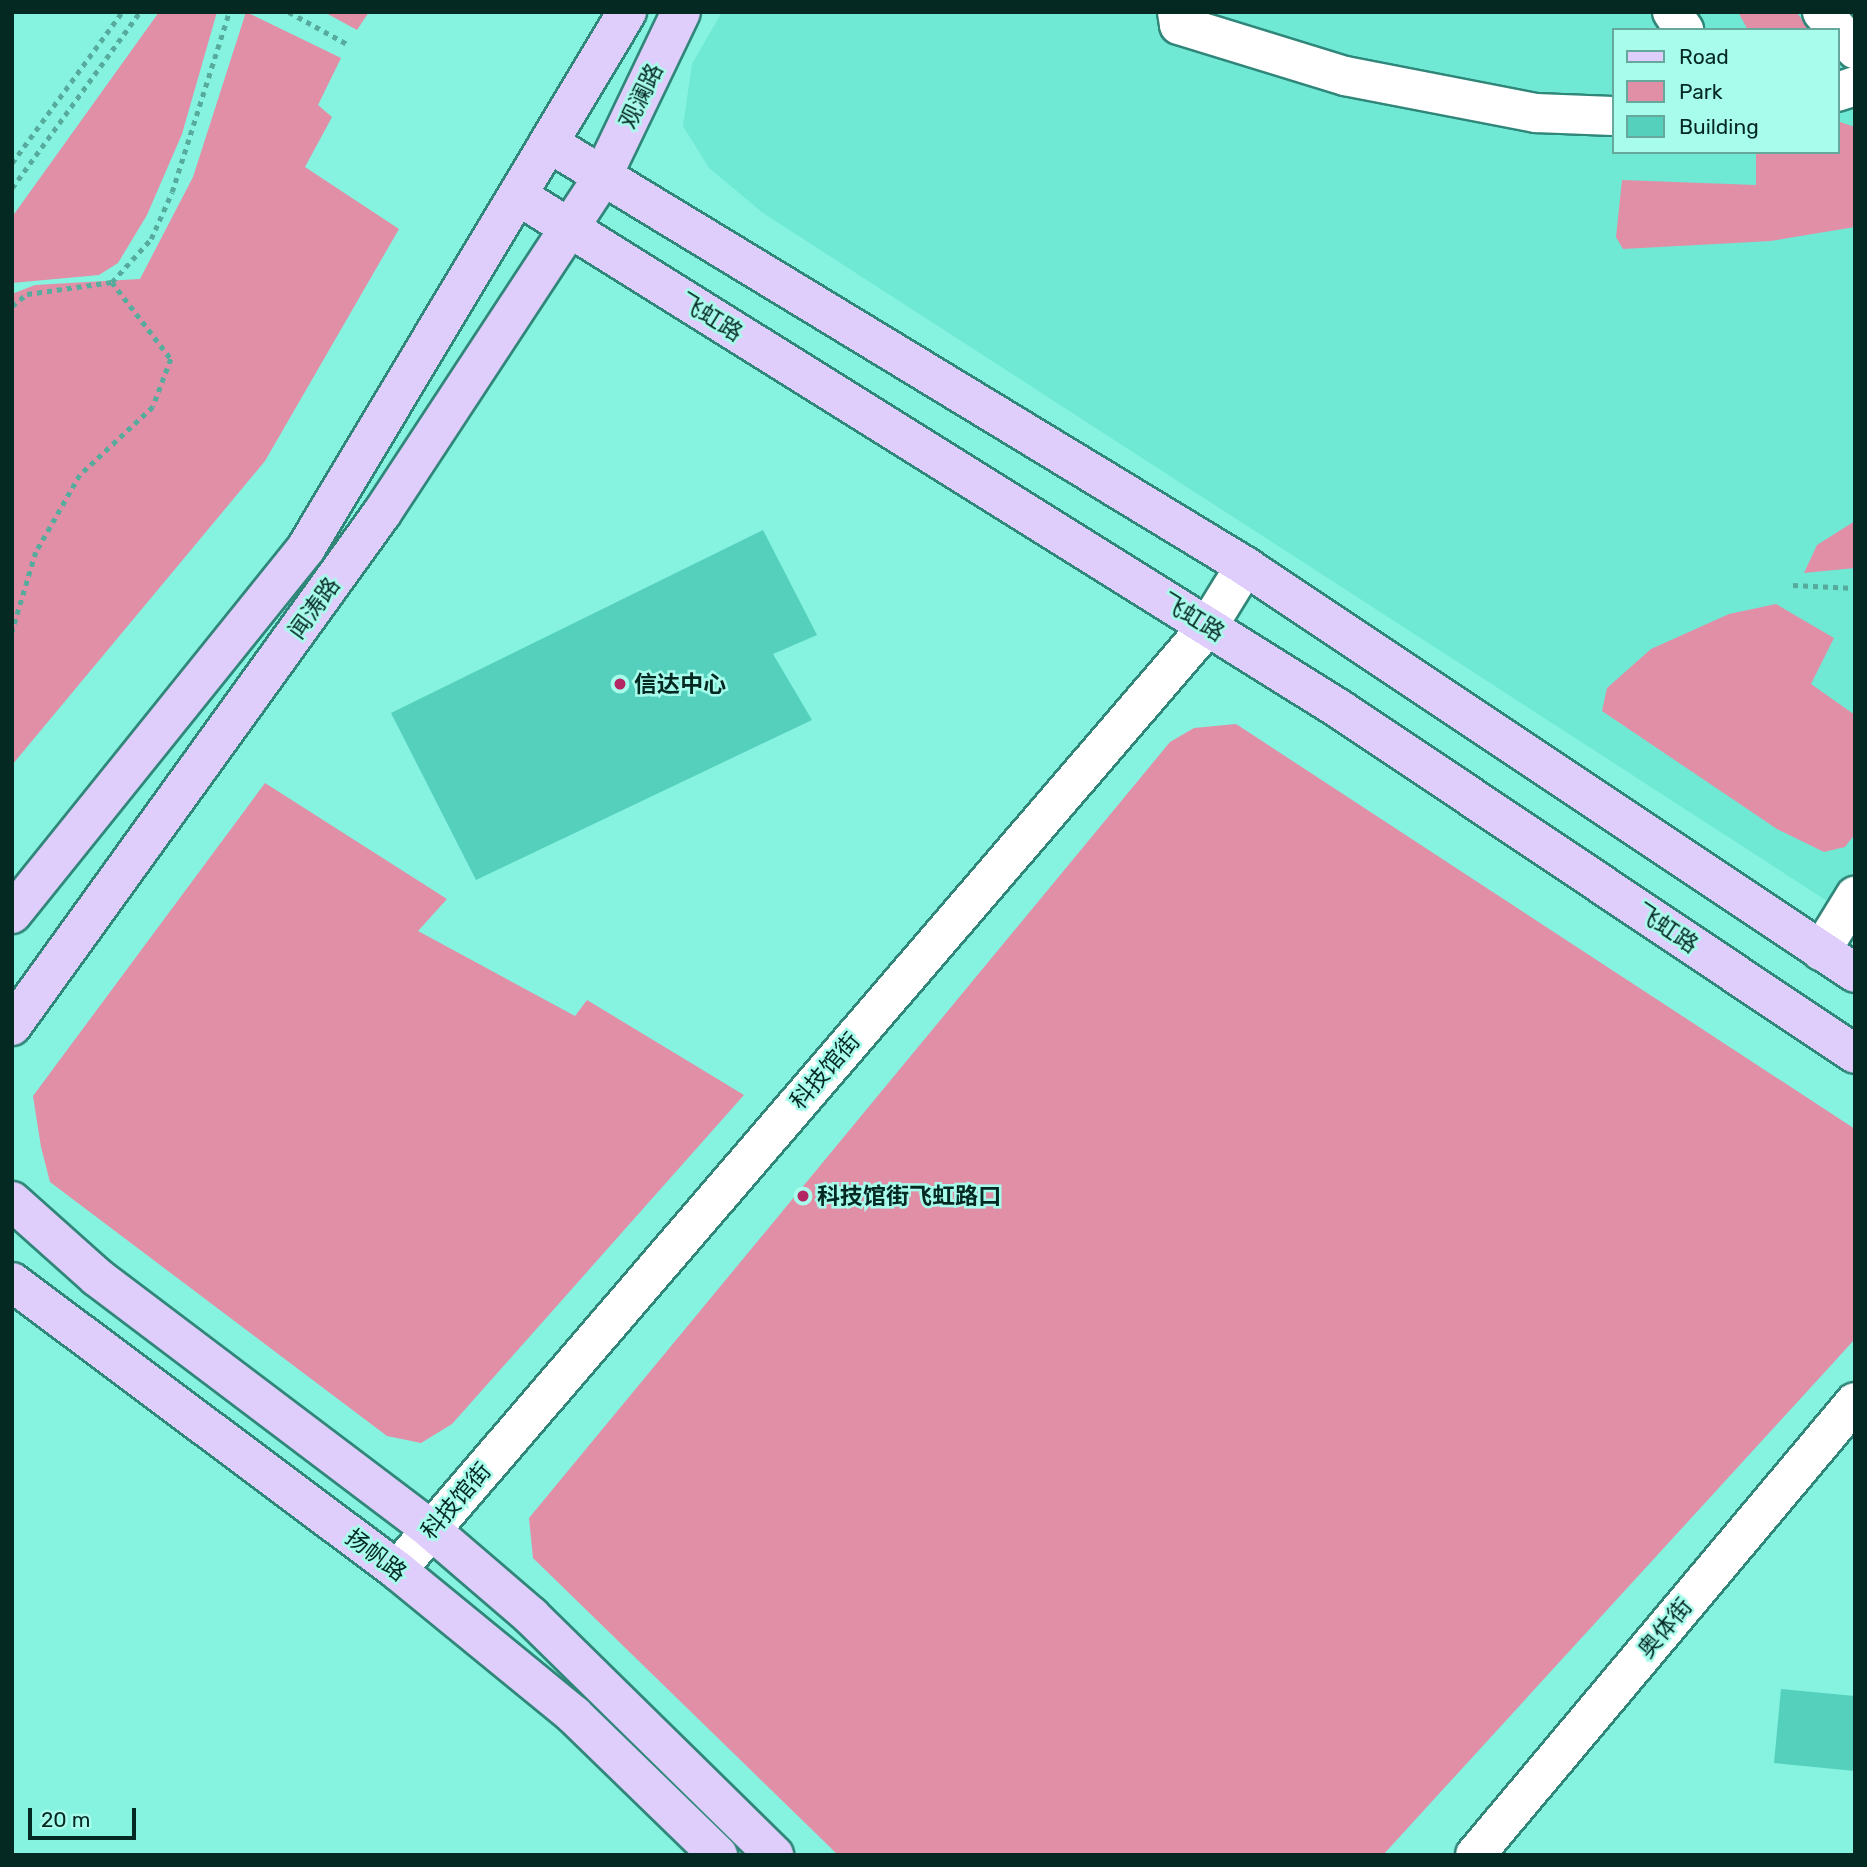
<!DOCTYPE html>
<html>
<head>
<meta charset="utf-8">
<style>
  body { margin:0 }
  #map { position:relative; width:1867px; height:1867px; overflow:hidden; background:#85f3e0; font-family:Rubik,"Noto Sans SC",sans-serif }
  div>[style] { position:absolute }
  .built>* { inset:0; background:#6fe9d4 }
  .green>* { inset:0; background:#e08fa7 }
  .building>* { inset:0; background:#55d0bc }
  .path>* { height:4.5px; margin-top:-2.25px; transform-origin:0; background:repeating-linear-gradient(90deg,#57ab9d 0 5px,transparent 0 10px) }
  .roads { filter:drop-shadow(2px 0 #308679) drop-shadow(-2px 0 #308679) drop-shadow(0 2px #308679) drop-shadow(0 -2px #308679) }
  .minor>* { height:38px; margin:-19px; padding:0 19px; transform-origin:19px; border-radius:19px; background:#fff }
  .major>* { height:38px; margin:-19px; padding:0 19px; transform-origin:19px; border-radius:19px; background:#dfcdfb }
  .dots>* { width:19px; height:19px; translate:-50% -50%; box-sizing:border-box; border:4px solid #a8fcec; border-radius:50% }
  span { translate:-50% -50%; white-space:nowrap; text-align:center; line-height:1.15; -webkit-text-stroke:5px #a8fcec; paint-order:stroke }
  .street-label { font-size:23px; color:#042923 }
  .poi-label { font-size:23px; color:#042923; font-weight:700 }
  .left { translate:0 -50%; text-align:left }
  .frame { position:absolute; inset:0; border:14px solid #042923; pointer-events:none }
  .legend { position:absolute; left:1612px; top:28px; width:228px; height:126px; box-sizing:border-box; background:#a8fcec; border:2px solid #66a89c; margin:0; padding:9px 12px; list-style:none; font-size:21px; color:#042923 }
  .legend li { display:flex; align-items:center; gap:14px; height:35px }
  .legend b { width:35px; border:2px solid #66a89c }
  .scale { position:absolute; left:28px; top:1808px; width:108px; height:32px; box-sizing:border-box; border:4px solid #042923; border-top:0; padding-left:9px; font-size:21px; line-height:24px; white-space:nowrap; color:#042923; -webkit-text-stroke:5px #a8fcec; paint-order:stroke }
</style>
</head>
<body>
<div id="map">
  <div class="built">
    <i style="clip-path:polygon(evenodd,722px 12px,1855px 12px,1855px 919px,763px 213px,709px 168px,683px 126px,692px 64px,722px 12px,1613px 30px,1837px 30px,1837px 152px,1613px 152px,1613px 30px)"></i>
  </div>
  <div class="green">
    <i style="clip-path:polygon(159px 12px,217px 12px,182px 134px,147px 215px,118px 263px,99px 275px,12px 283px,12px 217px)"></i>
    <i style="clip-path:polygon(246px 12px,341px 58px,318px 105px,332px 117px,305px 167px,399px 229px,265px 461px,12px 765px,12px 294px,35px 285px,140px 279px,193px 177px)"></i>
    <i style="clip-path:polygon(324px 12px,369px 12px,357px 30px)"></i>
    <i style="clip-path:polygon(1738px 12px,1796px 12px,1811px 30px,1748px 30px)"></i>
    <i style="clip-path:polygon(1837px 121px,1855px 127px,1855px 227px,1771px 241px,1623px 249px,1616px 237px,1622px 180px,1756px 185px,1756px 152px,1837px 152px)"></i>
    <i style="clip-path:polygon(1855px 521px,1855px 568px,1804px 573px,1817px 545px)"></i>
    <i style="clip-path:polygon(1776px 604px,1834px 638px,1811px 684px,1855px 715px,1855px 834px,1845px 847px,1824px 852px,1777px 829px,1602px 711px,1607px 688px,1651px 649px,1729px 614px)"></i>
    <i style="clip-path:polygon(1236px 724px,1855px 1129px,1855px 1339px,1383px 1855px,838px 1855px,533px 1558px,529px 1518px,1170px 742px,1194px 728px)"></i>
    <i style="clip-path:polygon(265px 783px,447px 899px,418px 931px,575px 1016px,587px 1000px,744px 1095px,452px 1424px,421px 1443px,387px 1436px,50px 1182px,41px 1147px,33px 1096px)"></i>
  </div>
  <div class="building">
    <i style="clip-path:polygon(763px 530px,817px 635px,773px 654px,812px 720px,476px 880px,391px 713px)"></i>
    <i style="clip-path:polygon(1781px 1689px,1855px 1696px,1855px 1771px,1774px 1763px)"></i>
  </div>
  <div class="path">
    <i style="left:289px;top:12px;width:68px;rotate:28.8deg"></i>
    <i style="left:12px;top:163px;width:187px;rotate:-53.9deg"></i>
    <i style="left:12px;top:188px;width:218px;rotate:-54deg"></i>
    <i style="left:112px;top:282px;width:58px;rotate:-47.8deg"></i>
    <i style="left:151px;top:239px;width:51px;rotate:-65.9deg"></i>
    <i style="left:172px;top:192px;width:189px;rotate:-72.4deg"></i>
    <i style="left:12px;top:306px;width:19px;rotate:-39deg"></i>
    <i style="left:27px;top:294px;width:86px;rotate:-8deg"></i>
    <i style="left:112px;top:282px;width:97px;rotate:52.5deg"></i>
    <i style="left:171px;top:359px;width:51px;rotate:110.6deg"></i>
    <i style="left:153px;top:407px;width:100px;rotate:137deg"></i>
    <i style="left:80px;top:475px;width:89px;rotate:119.7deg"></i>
    <i style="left:36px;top:552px;width:84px;rotate:106.7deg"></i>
    <i style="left:1793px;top:585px;width:62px;rotate:2.8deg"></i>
  </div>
  <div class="roads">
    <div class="minor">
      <i style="left:1177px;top:12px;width:13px;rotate:81deg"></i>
      <i style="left:1179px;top:25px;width:174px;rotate:17.1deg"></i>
      <i style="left:1345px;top:76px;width:195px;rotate:11deg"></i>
      <i style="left:1536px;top:113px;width:77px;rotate:2.2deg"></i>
      <i style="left:1672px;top:12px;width:22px;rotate:56deg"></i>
      <i style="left:1822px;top:12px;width:50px;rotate:48.3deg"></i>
      <i style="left:1837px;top:92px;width:19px;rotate:-18deg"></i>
      <i style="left:1821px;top:951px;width:65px;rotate:-58.3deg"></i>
      <i style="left:397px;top:1570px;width:1245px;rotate:-49.33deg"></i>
      <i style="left:1208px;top:626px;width:70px;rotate:-58.3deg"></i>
      <i style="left:1475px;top:1855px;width:591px;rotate:-50.01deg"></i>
    </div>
    <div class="major">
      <i style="left:552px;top:145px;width:811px;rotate:31.28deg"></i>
      <i style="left:1245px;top:566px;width:733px;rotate:33.71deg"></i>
      <i style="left:520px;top:197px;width:968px;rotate:32deg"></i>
      <i style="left:1341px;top:710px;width:618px;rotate:33.79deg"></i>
      <i style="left:12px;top:914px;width:469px;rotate:-51.2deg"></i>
      <i style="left:306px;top:548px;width:625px;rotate:-59.08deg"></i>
      <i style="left:12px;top:1026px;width:633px;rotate:-54.2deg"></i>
      <i style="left:382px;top:513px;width:399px;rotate:-56.7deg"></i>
      <i style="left:601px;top:179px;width:185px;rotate:-64.4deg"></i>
      <i style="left:12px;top:1201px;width:114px;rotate:41.8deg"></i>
      <i style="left:97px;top:1277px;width:419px;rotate:37.1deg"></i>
      <i style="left:431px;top:1530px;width:132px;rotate:40.7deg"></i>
      <i style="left:531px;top:1616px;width:341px;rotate:44.5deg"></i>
      <i style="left:12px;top:1282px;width:481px;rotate:36.8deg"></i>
      <i style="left:397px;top:1570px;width:229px;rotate:39.3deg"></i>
      <i style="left:574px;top:1715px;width:201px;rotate:44.2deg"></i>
    </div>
  </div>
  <div class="dots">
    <i style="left:620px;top:684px;background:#b32762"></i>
    <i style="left:803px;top:1196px;background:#b32762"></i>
  </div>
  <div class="street-label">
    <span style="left:641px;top:96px;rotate:-64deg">观澜路</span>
    <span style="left:711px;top:317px;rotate:32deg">飞虹路</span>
    <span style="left:314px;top:608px;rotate:-54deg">闻涛路</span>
    <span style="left:1193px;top:617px;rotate:32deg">飞虹路</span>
    <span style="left:1667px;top:928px;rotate:34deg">飞虹路</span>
    <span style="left:825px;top:1071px;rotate:-49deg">科技馆街</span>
    <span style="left:456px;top:1501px;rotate:-49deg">科技馆街</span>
    <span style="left:376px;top:1555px;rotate:37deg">扬帆路</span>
    <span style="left:1665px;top:1628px;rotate:-50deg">奥体街</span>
  </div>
  <div class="poi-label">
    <span class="left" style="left:634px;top:684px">信达中心</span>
    <span class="left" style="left:817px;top:1196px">科技馆街飞虹路口</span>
  </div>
  <div class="frame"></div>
  <ul class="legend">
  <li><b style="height:9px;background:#dfcdfb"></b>Road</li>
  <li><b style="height:19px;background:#e08fa7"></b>Park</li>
  <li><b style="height:19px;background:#55d0bc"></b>Building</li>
  </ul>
  <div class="scale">20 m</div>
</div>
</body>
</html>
